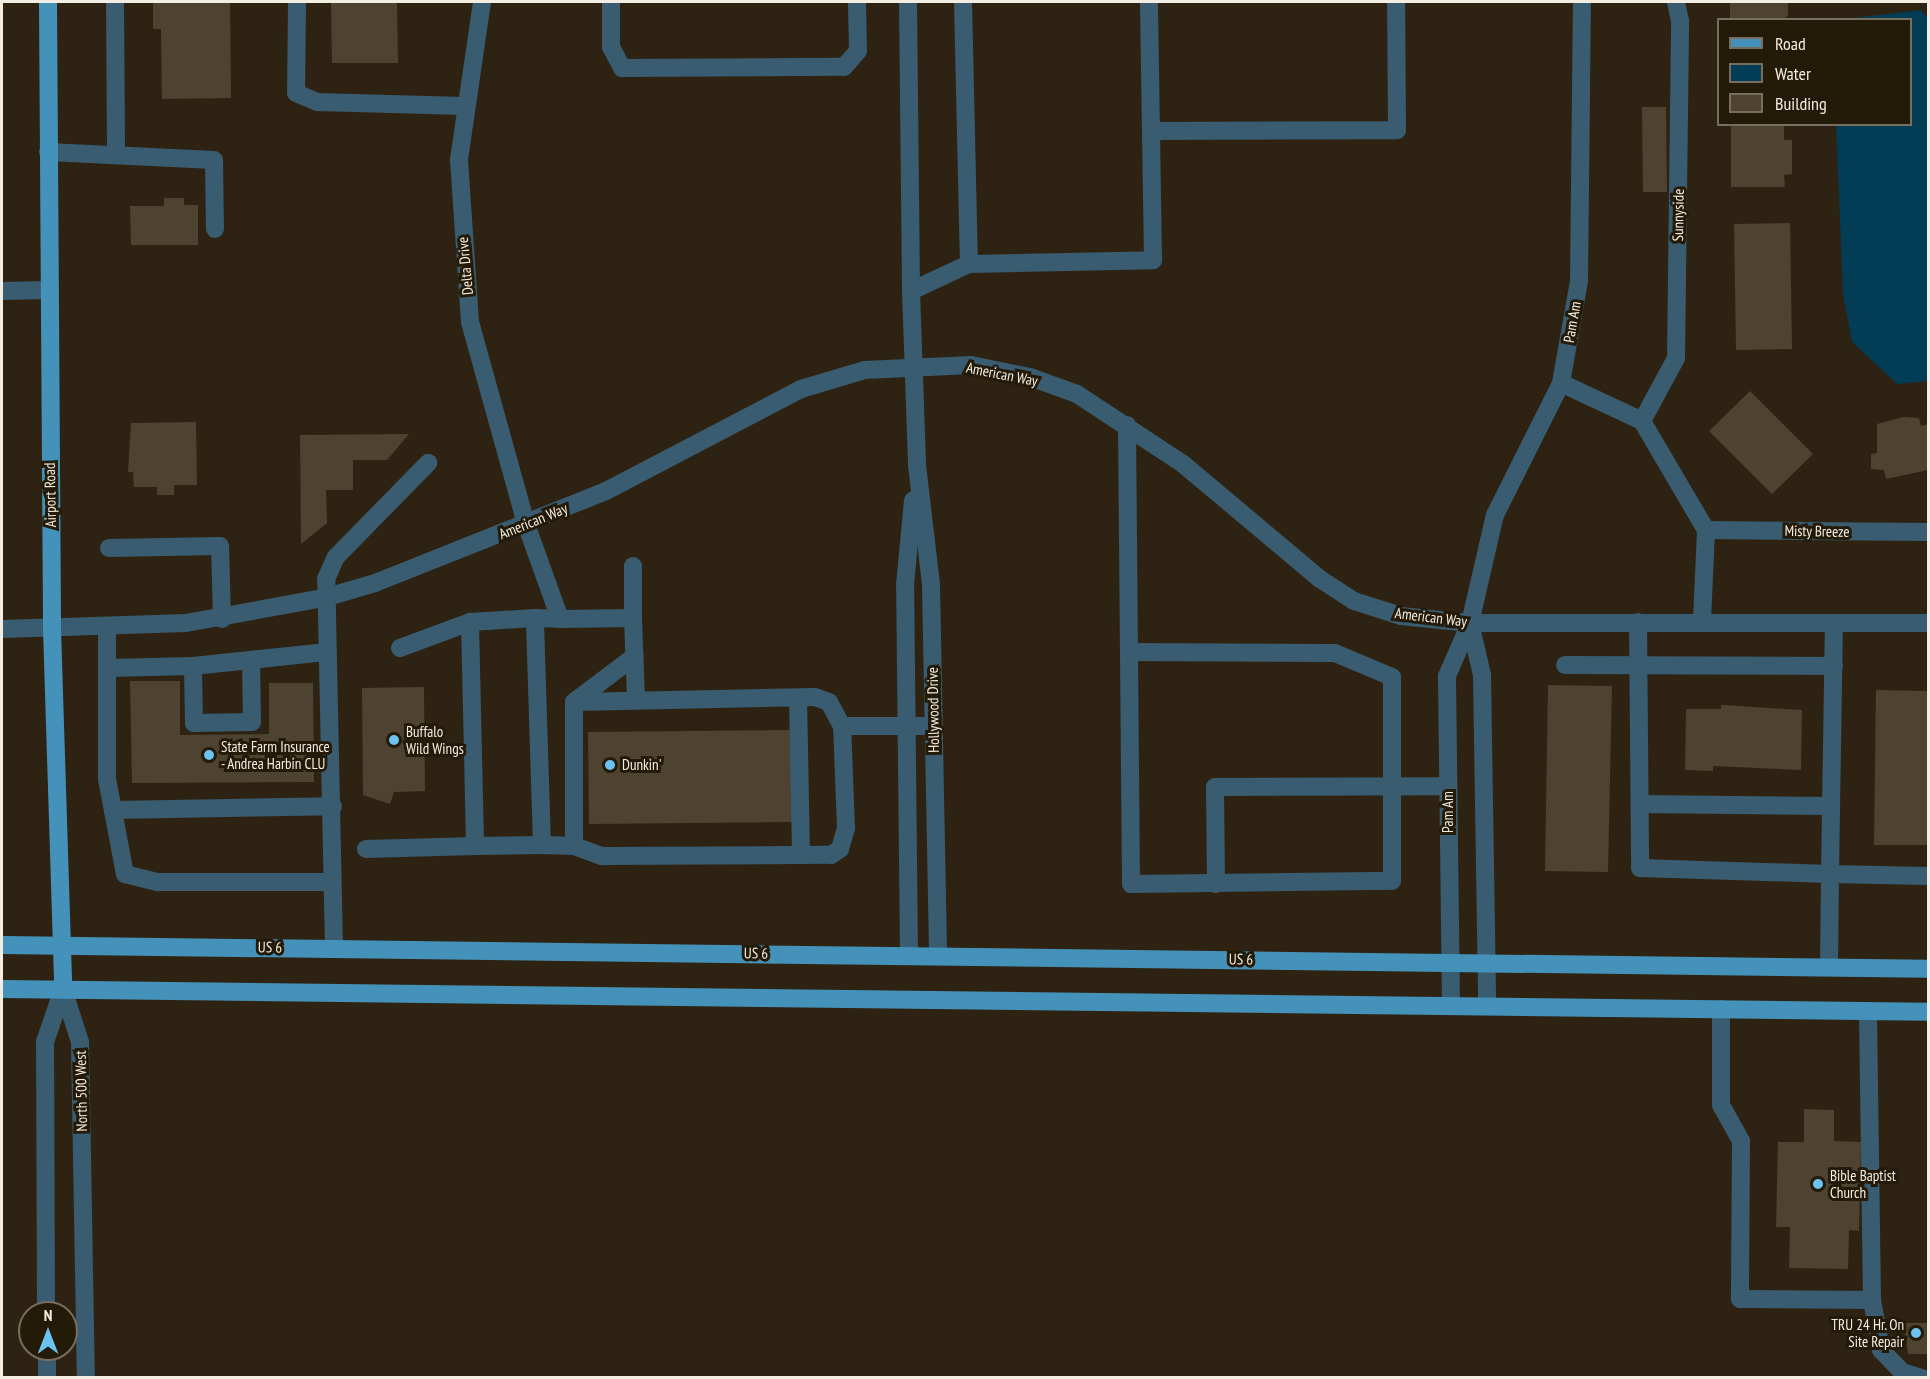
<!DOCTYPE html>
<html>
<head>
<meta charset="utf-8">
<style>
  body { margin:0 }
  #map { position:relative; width:1930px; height:1379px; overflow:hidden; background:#2e2312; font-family:"PT Sans Narrow",sans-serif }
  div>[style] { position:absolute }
  .water>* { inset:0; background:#023c55 }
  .building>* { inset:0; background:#4e4331 }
  .minor>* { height:18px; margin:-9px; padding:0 9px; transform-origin:9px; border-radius:9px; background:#395c70 }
  .major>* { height:18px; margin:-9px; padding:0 9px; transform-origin:9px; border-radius:9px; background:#4492ba }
  .dots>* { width:16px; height:16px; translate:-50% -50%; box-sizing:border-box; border:3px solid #241a08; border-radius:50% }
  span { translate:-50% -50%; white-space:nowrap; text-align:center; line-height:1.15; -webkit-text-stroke:6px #241a08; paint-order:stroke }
  .street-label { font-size:15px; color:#f4ede2 }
  .poi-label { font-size:15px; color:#f4ede2 }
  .left { translate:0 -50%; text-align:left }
  .right { translate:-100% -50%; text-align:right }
  .frame { position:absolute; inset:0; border:3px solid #f4ede2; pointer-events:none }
  .legend { position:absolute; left:1717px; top:18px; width:195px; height:108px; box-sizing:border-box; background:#241a08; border:2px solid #776e5f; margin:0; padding:8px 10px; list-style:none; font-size:18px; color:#f4ede2 }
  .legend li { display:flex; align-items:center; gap:12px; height:30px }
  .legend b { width:30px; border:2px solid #776e5f }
  .north { position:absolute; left:18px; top:1301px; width:60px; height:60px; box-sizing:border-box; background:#241a08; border:2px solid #776e5f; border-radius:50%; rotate:0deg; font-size:16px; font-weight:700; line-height:24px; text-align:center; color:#f4ede2 }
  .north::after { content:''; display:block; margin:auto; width:21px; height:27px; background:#6bc3f2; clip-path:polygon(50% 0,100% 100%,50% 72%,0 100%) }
</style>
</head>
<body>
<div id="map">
  <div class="water">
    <i style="clip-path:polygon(1921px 10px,1928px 19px,1928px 381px,1897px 384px,1852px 342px,1843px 294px,1836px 125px,1910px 124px,1910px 20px,1846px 19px)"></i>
  </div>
  <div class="building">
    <i style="clip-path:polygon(153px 2px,230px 2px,231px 98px,162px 99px,161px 29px,153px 29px)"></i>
    <i style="clip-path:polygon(331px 2px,397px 2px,398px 63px,332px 63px)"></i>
    <i style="clip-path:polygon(1730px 2px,1788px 2px,1788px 15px,1783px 20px,1730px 20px)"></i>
    <i style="clip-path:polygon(1642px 107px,1666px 107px,1667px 192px,1643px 192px)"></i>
    <i style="clip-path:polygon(1731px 124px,1784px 124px,1784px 140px,1792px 140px,1792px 174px,1784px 175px,1785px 187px,1731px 187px)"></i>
    <i style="clip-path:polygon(164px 198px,184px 198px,184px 205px,198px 205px,198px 245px,131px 245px,130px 206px,164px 206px)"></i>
    <i style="clip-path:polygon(1790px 223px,1792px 349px,1736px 350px,1734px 224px)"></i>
    <i style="clip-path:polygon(1750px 391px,1813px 454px,1772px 494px,1709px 431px)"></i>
    <i style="clip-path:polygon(1904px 417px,1919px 418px,1921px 426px,1928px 424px,1928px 470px,1886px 479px,1884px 470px,1871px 469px,1871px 454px,1877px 453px,1877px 424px)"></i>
    <i style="clip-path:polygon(196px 422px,197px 485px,174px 485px,174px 495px,157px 495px,157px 487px,134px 487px,133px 472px,128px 472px,131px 423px)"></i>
    <i style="clip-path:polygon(409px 434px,387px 460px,353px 460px,353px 490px,326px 490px,327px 523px,301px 544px,300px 435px)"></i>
    <i style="clip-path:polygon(130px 681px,180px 681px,180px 735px,269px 734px,269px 683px,313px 683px,314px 782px,132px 783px)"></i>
    <i style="clip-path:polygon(1548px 685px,1612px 686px,1608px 872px,1545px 871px)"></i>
    <i style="clip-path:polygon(424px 687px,425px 791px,394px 792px,390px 804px,363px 795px,362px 688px)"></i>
    <i style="clip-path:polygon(1876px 690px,1928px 691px,1928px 845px,1874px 845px)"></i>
    <i style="clip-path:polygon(1721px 705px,1802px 710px,1801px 770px,1713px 766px,1713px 771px,1685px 770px,1686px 709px,1721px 709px)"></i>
    <i style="clip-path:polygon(794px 730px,795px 822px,589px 824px,588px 732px)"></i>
    <i style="clip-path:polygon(1804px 1109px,1834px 1110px,1834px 1141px,1861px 1142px,1859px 1231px,1849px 1230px,1848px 1269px,1789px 1268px,1790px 1227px,1776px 1227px,1778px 1142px,1804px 1142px)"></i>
    <i style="clip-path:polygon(1904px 1323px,1928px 1323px,1928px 1354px,1908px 1354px)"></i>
  </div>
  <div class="minor">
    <i style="left:115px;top:2px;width:151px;rotate:89.6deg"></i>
    <i style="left:297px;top:2px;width:91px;rotate:90.6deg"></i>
    <i style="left:296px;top:93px;width:23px;rotate:23deg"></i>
    <i style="left:317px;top:102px;width:147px;rotate:1.6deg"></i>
    <i style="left:482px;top:2px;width:160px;rotate:98.3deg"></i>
    <i style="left:459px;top:160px;width:162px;rotate:86.1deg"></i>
    <i style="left:470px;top:322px;width:210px;rotate:74.5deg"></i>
    <i style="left:526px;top:524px;width:101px;rotate:70.3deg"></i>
    <i style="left:560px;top:619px;width:73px;rotate:-0.8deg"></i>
    <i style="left:633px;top:618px;width:82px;rotate:87.9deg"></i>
    <i style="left:611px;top:2px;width:45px;rotate:90deg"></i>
    <i style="left:611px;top:47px;width:24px;rotate:62deg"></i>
    <i style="left:622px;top:68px;width:222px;rotate:-0.3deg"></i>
    <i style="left:844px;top:67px;width:21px;rotate:-49deg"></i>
    <i style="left:858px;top:51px;width:49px;rotate:-91.2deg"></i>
    <i style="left:908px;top:2px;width:289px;rotate:89.4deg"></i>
    <i style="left:911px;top:291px;width:174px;rotate:88deg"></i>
    <i style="left:917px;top:465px;width:121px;rotate:83.3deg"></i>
    <i style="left:931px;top:585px;width:371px;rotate:88.9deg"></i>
    <i style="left:963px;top:2px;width:262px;rotate:88.7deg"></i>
    <i style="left:969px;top:264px;width:184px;rotate:-1.2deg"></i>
    <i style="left:1153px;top:260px;width:258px;rotate:-90.9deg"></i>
    <i style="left:1151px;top:131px;width:246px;rotate:-0.2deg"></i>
    <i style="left:1397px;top:130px;width:128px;rotate:-90.4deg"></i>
    <i style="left:48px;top:152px;width:166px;rotate:2.8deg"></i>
    <i style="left:214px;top:160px;width:69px;rotate:89.2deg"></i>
    <i style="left:2px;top:291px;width:46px;rotate:-1.2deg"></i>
    <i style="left:911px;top:291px;width:64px;rotate:-25deg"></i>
    <i style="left:1561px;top:383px;width:89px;rotate:25.1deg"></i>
    <i style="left:1642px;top:421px;width:126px;rotate:59.6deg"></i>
    <i style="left:1706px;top:530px;width:92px;rotate:92.5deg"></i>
    <i style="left:1642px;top:421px;width:72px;rotate:-61.6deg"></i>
    <i style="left:1676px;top:358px;width:337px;rotate:-89.3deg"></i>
    <i style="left:1680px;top:21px;width:19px;rotate:-102deg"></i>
    <i style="left:1127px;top:425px;width:459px;rotate:89.5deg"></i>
    <i style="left:1131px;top:884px;width:261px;rotate:-0.7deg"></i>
    <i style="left:1392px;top:881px;width:204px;rotate:-90deg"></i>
    <i style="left:1392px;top:677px;width:62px;rotate:-157.2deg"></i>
    <i style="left:1335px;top:653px;width:204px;rotate:-179.7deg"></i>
    <i style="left:1706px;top:530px;width:222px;rotate:0.5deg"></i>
    <i style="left:109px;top:548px;width:111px;rotate:-1deg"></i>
    <i style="left:220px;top:546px;width:73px;rotate:88.4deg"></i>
    <i style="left:633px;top:566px;width:52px;rotate:90deg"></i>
    <i style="left:535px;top:618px;width:65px;rotate:176.5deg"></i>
    <i style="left:470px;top:622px;width:224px;rotate:88.7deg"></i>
    <i style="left:475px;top:846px;width:67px;rotate:-0.9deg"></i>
    <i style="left:542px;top:845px;width:227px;rotate:-91.8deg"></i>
    <i style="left:535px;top:618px;width:25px;rotate:2deg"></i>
    <i style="left:1638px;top:622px;width:246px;rotate:89.5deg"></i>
    <i style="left:1640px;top:868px;width:190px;rotate:1.8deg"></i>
    <i style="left:1830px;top:874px;width:251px;rotate:-89.1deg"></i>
    <i style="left:1470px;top:623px;width:53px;rotate:77deg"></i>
    <i style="left:1482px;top:675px;width:331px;rotate:89.1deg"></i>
    <i style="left:107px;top:626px;width:153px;rotate:90deg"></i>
    <i style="left:107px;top:779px;width:97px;rotate:79.3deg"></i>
    <i style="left:125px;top:874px;width:34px;rotate:14deg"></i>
    <i style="left:158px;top:882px;width:172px"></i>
    <i style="left:2px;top:629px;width:184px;rotate:-1.9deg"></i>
    <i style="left:186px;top:623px;width:140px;rotate:-10.3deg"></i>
    <i style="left:324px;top:598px;width:53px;rotate:-16.4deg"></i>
    <i style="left:375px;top:583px;width:249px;rotate:-21.7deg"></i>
    <i style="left:606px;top:491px;width:220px;rotate:-27.6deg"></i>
    <i style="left:801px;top:389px;width:67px;rotate:-16.5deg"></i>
    <i style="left:865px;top:370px;width:106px;rotate:-2.7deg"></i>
    <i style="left:971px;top:365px;width:60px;rotate:11.5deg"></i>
    <i style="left:1030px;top:377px;width:50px;rotate:19.9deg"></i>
    <i style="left:1077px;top:394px;width:127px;rotate:33.4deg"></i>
    <i style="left:1183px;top:464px;width:179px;rotate:40deg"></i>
    <i style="left:1320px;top:579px;width:40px;rotate:32.9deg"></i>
    <i style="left:1354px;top:601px;width:49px;rotate:17.7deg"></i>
    <i style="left:1401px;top:616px;width:69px;rotate:5.8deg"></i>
    <i style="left:1470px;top:623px;width:458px"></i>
    <i style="left:400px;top:648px;width:75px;rotate:-20.4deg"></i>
    <i style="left:1565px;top:665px;width:269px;rotate:0.2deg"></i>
    <i style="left:193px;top:666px;width:57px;rotate:89deg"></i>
    <i style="left:194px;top:723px;width:58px;rotate:-1deg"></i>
    <i style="left:252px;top:722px;width:62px;rotate:-90.9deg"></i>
    <i style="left:108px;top:668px;width:85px;rotate:-1.3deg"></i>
    <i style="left:193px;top:666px;width:135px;rotate:-6deg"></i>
    <i style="left:798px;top:698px;width:157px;rotate:88.9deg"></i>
    <i style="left:574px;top:702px;width:241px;rotate:-1.2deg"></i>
    <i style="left:815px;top:697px;width:15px;rotate:20deg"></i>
    <i style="left:829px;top:702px;width:27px;rotate:62deg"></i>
    <i style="left:574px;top:702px;width:144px;rotate:90deg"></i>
    <i style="left:574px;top:702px;width:76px;rotate:-37deg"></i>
    <i style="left:1640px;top:804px;width:191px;rotate:0.6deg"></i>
    <i style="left:113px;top:810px;width:220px;rotate:-1deg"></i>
    <i style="left:542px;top:845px;width:32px;rotate:2deg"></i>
    <i style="left:574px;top:846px;width:30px;rotate:20deg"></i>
    <i style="left:602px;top:856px;width:229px;rotate:-0.3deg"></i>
    <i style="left:831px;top:855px;width:11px;rotate:-34deg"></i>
    <i style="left:840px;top:849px;width:22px;rotate:-74deg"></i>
    <i style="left:846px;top:828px;width:102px;rotate:-92.2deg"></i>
    <i style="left:842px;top:726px;width:91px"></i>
    <i style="left:366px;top:849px;width:109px;rotate:-1.6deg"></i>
    <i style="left:1216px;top:884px;width:97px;rotate:-90.6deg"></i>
    <i style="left:1215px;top:787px;width:233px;rotate:-0.2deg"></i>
    <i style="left:334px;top:948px;width:369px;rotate:-91.2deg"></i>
    <i style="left:326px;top:579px;width:24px;rotate:-66deg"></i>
    <i style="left:336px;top:557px;width:132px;rotate:-45.6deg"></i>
    <i style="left:909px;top:954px;width:369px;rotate:-90.6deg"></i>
    <i style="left:905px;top:585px;width:85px;rotate:-84.6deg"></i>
    <i style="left:1829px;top:967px;width:93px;rotate:-89.4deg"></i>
    <i style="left:1830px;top:874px;width:98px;rotate:1.2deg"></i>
    <i style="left:63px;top:989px;width:56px;rotate:72.2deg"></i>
    <i style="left:80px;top:1042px;width:336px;rotate:89deg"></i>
    <i style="left:1451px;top:1005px;width:329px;rotate:-90.7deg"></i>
    <i style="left:1447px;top:676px;width:58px;rotate:-66.5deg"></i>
    <i style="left:1470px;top:623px;width:111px;rotate:-77deg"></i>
    <i style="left:1495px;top:515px;width:148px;rotate:-63.4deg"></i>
    <i style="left:1561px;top:383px;width:104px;rotate:-80deg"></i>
    <i style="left:1579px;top:281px;width:279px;rotate:-89.4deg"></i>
    <i style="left:1721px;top:1009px;width:96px;rotate:90deg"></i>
    <i style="left:1721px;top:1105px;width:41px;rotate:60.9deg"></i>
    <i style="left:1741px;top:1141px;width:158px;rotate:90.4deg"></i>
    <i style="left:1740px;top:1299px;width:132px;rotate:0.4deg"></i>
    <i style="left:1872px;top:1300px;width:289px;rotate:-90.8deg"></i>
    <i style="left:1872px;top:1300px;width:51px;rotate:79.8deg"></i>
    <i style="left:1881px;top:1350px;width:30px;rotate:46deg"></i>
    <i style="left:1902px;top:1372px;width:21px;rotate:17deg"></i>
    <i style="left:46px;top:1313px;width:271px;rotate:-90.2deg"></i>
    <i style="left:45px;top:1042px;width:56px;rotate:-71.2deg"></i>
    <i style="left:47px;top:1349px;width:29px;rotate:90deg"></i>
  </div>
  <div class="major">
    <i style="left:48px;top:2px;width:627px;rotate:89.63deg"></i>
    <i style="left:52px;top:629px;width:360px;rotate:88.2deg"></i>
    <i style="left:2px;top:945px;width:1926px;rotate:0.71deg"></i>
    <i style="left:2px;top:989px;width:1926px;rotate:0.68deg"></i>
  </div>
  <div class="dots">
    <i style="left:394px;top:740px;background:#6bc3f2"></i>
    <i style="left:209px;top:755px;background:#6bc3f2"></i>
    <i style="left:610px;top:765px;background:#6bc3f2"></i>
    <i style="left:1818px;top:1184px;background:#6bc3f2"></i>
    <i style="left:1916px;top:1333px;background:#6bc3f2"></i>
  </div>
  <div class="street-label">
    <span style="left:1678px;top:215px;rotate:-89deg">Sunnyside</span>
    <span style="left:465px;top:266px;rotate:-95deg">Delta Drive</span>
    <span style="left:1572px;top:322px;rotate:-80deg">Pam Am</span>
    <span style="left:1002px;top:374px;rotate:11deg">American Way</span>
    <span style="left:50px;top:495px;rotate:-91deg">Airport Road</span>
    <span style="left:533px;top:521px;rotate:-22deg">American Way</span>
    <span style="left:1817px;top:531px;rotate:1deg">Misty Breeze</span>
    <span style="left:1431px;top:617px;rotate:7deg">American Way</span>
    <span style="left:933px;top:710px;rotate:-91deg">Hollywood Drive</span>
    <span style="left:1448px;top:812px;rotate:-90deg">Pam Am</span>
    <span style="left:270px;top:947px;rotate:1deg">US 6</span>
    <span style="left:756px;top:953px;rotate:1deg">US 6</span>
    <span style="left:1241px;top:959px;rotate:1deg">US 6</span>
    <span style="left:81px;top:1091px;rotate:-91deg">North 500 West</span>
  </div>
  <div class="poi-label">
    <span class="left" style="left:406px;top:740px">Buffalo<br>Wild Wings</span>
    <span class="left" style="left:221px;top:755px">State Farm Insurance<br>- Andrea Harbin CLU</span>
    <span class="left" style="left:622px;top:765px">Dunkin'</span>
    <span class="left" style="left:1830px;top:1184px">Bible Baptist<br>Church</span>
    <span class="right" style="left:1904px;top:1333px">TRU 24 Hr. On<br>Site Repair</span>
  </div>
  <div class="frame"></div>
  <ul class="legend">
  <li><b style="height:8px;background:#4492ba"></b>Road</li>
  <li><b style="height:16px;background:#023c55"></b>Water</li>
  <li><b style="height:16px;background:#4e4331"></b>Building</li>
  </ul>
  <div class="north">N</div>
</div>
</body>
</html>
